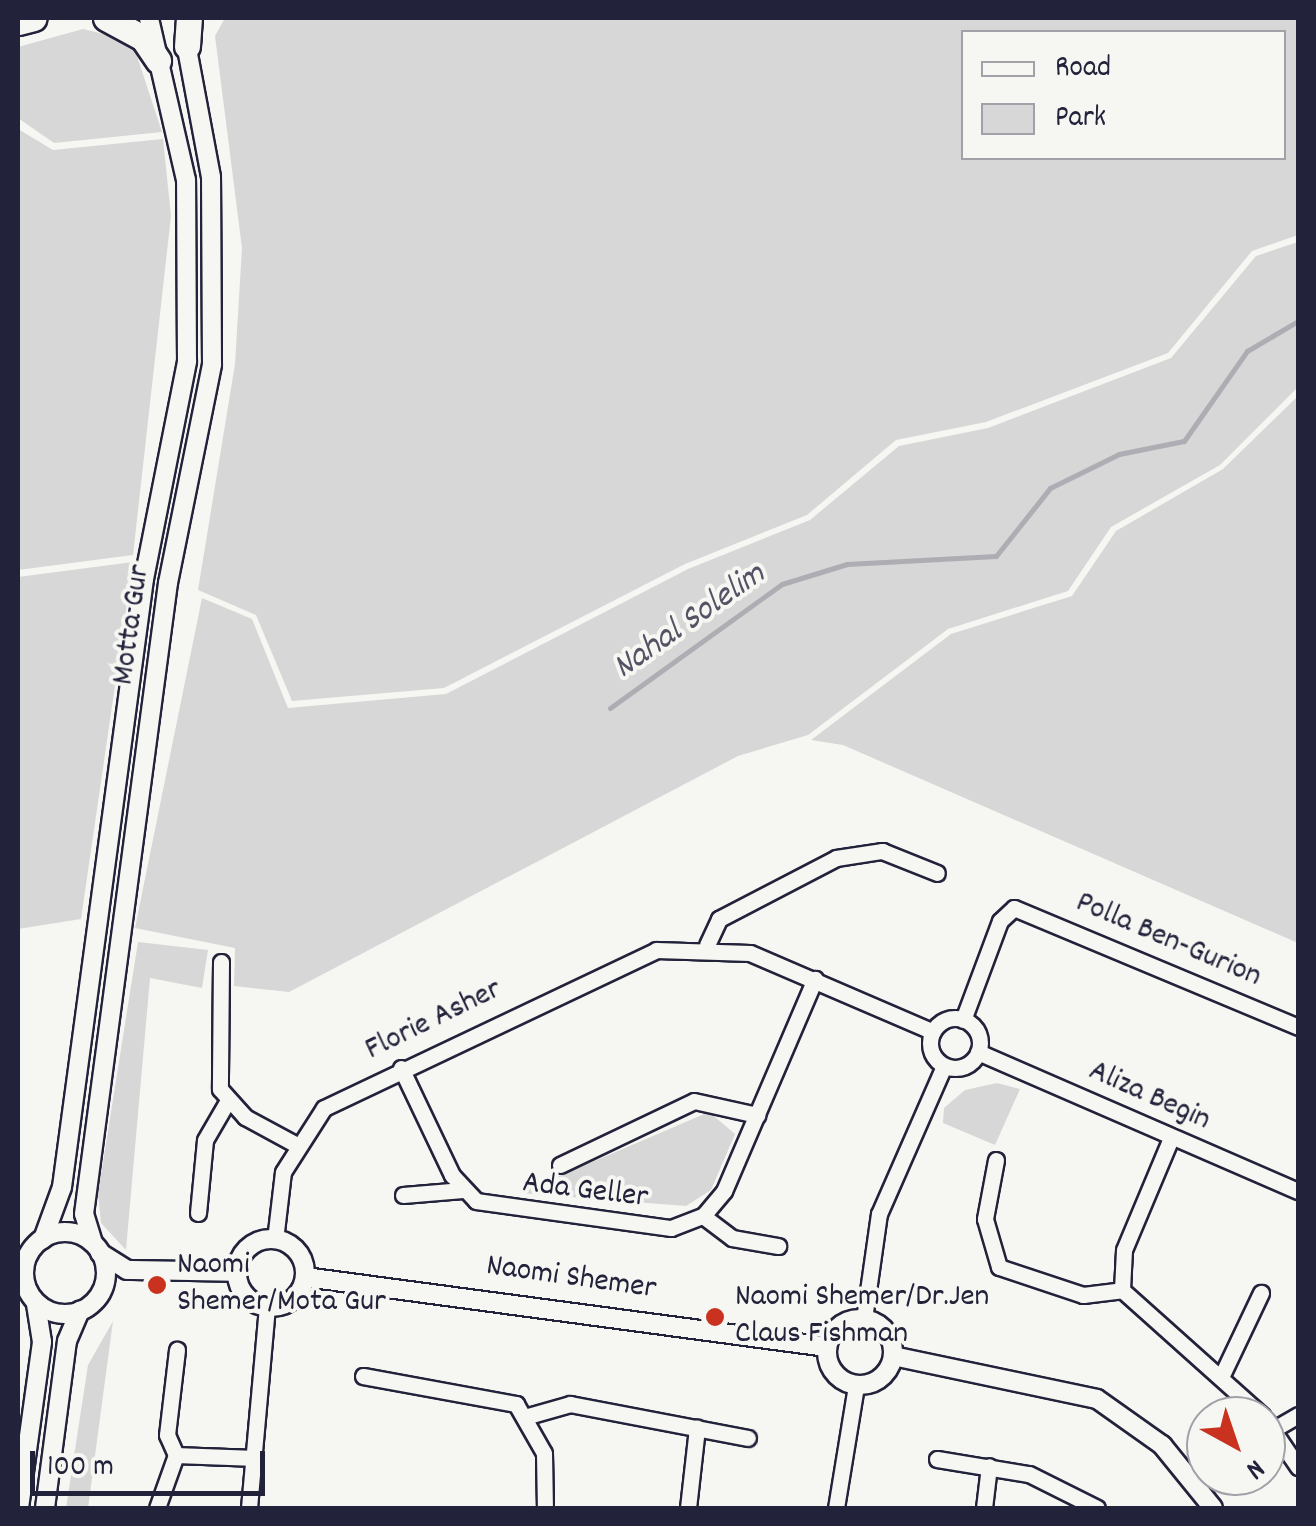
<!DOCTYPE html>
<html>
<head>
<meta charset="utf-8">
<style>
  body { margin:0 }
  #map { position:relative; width:1316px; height:1526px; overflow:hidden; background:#f6f6f2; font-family:Dekko,sans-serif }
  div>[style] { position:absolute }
  .green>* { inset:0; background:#d7d7d7 }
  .stream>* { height:5px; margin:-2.5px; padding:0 2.5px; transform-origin:2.5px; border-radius:2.5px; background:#adadb3 }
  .roads { filter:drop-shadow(2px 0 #22223b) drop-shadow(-2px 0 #22223b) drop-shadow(0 2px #22223b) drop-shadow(0 -2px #22223b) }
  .minor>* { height:15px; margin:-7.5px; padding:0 7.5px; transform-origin:7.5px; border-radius:7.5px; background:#f6f6f2 }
  .minor>.ring { margin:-7.5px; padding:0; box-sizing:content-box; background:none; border:15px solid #f6f6f2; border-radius:50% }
  .tertiary>* { height:18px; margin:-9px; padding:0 9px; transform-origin:9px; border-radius:9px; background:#f6f6f2 }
  .tertiary>.ring { margin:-9px; padding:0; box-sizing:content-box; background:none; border:18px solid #f6f6f2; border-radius:50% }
  .trunk>* { height:25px; margin:-12.5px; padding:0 12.5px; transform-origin:12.5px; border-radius:12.5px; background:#f6f6f2 }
  .dots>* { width:28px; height:28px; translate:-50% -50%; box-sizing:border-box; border:5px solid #f6f6f2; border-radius:50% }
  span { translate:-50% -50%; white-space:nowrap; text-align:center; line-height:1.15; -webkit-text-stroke:8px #f6f6f2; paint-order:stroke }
  .street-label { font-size:32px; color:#22223b }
  .poi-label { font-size:32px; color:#22223b }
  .left { translate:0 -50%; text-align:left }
  .water-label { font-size:35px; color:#535365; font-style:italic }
  .frame { position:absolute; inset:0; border:20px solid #22223b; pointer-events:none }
  .legend { position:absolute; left:961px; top:30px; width:325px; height:130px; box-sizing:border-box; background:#f6f6f2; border:2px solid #a1a1a9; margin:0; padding:12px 18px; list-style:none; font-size:30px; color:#22223b }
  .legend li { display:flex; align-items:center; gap:20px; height:50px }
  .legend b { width:50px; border:2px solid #a1a1a9 }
  .north { position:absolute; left:1186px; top:1396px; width:100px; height:100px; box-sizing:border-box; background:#f6f6f2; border:2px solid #a1a1a9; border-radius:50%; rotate:140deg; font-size:28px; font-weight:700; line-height:40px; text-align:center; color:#22223b }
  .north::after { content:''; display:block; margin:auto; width:35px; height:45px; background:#c8321e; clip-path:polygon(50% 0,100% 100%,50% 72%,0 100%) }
  .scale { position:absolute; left:30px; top:1451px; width:235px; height:45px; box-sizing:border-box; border:5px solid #22223b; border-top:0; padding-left:12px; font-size:30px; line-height:35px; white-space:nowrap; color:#22223b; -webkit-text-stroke:8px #f6f6f2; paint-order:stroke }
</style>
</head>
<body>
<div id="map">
  <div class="green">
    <i style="clip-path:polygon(evenodd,225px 18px,1298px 18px,1298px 235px,1252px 251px,1168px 353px,986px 422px,896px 440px,807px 515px,685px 564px,444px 688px,292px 701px,256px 615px,198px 590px,235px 364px,242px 248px,215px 36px,225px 18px,964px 32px,1284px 32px,1284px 158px,964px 158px,964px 32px)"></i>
    <i style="clip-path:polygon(83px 29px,132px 41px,162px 132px,54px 143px,18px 118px,18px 47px)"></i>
    <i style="clip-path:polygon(18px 129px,53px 150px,163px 139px,171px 216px,133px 555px,18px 570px)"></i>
    <i style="clip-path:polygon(1298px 242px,1298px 387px,1220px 465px,1111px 527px,1068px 591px,948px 629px,808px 735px,738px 756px,289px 992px,234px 986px,235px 948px,135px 928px,202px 598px,252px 619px,288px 708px,446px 694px,688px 569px,810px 520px,899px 446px,988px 428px,1171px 358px,1256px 256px)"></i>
    <i style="clip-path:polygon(1298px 396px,1298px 943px,843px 745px,811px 740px,951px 634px,1072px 596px,1116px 531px,1223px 469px)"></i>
    <i style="clip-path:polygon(133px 562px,81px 919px,18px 929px,18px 577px)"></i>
    <i style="clip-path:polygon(138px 942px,208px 950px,202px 988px,150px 978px,126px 1250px,101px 1223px,98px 1194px)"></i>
    <i style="clip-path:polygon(997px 1083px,1020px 1089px,995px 1145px,943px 1123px,944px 1108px,965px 1090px)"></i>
    <i style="clip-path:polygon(709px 1112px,735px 1134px,711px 1190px,686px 1206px,520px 1193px)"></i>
    <i style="clip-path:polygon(113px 1321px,88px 1508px,66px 1508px,88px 1365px)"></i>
  </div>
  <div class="stream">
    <i style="left:610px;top:708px;width:212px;rotate:-35.8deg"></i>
    <i style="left:782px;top:584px;width:68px;rotate:-17.1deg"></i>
    <i style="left:847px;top:564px;width:149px;rotate:-3.1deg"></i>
    <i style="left:996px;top:556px;width:87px;rotate:-51.5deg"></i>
    <i style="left:1050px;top:488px;width:77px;rotate:-26.2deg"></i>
    <i style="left:1119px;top:454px;width:66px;rotate:-11.3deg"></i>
    <i style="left:1184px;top:441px;width:110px;rotate:-55deg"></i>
    <i style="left:1247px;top:351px;width:59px;rotate:-30.5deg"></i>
  </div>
  <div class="roads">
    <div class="minor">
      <i style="left:707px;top:945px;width:29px;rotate:-65deg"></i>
      <i style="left:719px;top:919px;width:132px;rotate:-27.5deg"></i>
      <i style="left:836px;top:858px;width:47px;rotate:-8.7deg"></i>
      <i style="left:882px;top:851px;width:59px;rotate:21.8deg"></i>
      <i style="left:221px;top:962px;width:127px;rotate:90.5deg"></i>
      <i style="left:220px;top:1089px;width:38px;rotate:48deg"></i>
      <i style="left:245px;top:1117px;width:57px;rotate:28.4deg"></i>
      <i class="ring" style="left:930px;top:1018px;width:35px;height:35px"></i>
      <i style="left:963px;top:1020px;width:106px;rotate:-69.5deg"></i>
      <i style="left:1000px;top:921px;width:19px;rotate:-43deg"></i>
      <i style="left:1014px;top:908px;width:308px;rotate:22.7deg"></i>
      <i style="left:978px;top:1052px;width:349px;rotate:23.5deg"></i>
      <i style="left:401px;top:1068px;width:119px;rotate:64.5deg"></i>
      <i style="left:452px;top:1175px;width:35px;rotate:47deg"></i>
      <i style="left:476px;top:1201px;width:197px;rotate:7.9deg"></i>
      <i style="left:671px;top:1228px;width:34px;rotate:-21deg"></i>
      <i style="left:703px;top:1216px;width:33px;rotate:-50deg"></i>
      <i style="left:724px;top:1191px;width:231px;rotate:-66.8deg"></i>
      <i style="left:1171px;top:1138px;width:121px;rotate:112.8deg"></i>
      <i style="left:1124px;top:1250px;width:40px;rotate:92.9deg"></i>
      <i style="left:1122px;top:1290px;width:189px;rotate:41.8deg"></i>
      <i style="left:996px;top:1160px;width:60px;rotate:100.6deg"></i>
      <i style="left:985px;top:1219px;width:50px;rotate:73.7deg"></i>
      <i style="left:999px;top:1267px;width:89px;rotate:18.4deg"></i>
      <i style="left:1083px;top:1295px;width:39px;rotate:-7deg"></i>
      <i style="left:560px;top:1165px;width:148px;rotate:-25.5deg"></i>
      <i style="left:694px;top:1101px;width:65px;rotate:12.5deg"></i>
      <i style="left:403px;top:1195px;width:60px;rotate:-4.8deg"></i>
      <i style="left:198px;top:1213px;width:73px;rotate:-84.5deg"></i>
      <i style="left:205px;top:1140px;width:44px;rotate:-59.9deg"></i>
      <i style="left:703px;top:1216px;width:36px;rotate:37deg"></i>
      <i style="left:732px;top:1238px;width:47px;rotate:9.9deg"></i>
      <i style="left:275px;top:1240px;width:68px;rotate:-83.3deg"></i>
      <i style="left:283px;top:1172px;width:76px;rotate:-57.4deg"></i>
      <i style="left:324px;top:1108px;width:368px;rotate:-25.4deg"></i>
      <i style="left:656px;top:950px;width:94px;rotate:1.8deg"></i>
      <i style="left:750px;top:953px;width:199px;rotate:23.3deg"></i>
      <i style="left:864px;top:1319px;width:106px;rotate:-81.9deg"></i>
      <i style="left:879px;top:1214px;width:162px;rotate:-66.3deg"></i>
      <i style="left:1222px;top:1375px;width:91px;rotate:-64.6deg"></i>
      <i style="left:363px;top:1376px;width:156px;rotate:10.4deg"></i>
      <i style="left:516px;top:1404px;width:56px;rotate:60.3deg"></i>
      <i style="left:544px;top:1453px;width:55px;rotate:89deg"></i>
      <i style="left:528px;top:1416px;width:44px;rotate:-15.9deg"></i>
      <i style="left:570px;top:1404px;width:181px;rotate:10.8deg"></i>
      <i style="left:1266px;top:1420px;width:57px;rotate:55.8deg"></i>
      <i style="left:1274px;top:1429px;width:28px;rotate:-30deg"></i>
      <i style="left:176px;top:1455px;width:22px;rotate:-114deg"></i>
      <i style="left:167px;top:1435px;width:86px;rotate:-83.3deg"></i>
      <i style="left:937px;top:1459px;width:93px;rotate:9.3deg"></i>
      <i style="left:1029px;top:1474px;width:76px;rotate:26.6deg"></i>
      <i style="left:157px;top:1508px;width:56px;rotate:-70.3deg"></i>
      <i style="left:176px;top:1455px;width:79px;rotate:2.2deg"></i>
      <i style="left:249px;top:1508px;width:202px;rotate:-84.9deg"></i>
      <i style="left:688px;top:1508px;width:81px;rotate:-83.6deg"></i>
      <i style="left:836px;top:1508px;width:124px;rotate:-80.7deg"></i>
      <i style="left:984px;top:1508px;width:42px;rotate:-83.2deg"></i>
    </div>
    <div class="tertiary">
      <i class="ring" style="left:24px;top:1232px;width:64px;height:64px"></i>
      <i style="left:43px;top:1239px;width:55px;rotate:-69.9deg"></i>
      <i style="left:62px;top:1187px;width:614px;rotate:-82.32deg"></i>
      <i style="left:144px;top:579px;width:222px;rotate:-78.8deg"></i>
      <i style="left:187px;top:361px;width:181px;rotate:-90.3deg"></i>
      <i style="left:186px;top:180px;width:166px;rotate:-102.9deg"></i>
      <i class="ring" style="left:237px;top:1239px;width:50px;height:50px"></i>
      <i style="left:93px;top:1243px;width:30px;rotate:-107deg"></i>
      <i style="left:84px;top:1214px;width:637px;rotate:-82.42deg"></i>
      <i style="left:168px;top:583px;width:223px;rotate:-78.6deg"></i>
      <i style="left:212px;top:364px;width:187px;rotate:-90.3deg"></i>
      <i style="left:211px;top:177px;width:141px;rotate:-100.6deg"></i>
      <i style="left:100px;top:1253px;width:32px;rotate:32deg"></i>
      <i style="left:127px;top:1270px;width:111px;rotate:1deg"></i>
      <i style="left:305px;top:1277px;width:527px;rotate:7.64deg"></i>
      <i class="ring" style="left:827px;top:1319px;width:48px;height:48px"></i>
      <i style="left:893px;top:1356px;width:208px;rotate:11.9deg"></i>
      <i style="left:1097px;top:1399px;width:80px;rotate:35.3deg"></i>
      <i style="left:1162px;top:1445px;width:81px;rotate:51deg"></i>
      <i style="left:19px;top:1508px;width:168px;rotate:-82.1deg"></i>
      <i style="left:42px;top:1342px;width:39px;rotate:-99deg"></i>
      <i style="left:45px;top:1508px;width:168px;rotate:-82.5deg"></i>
      <i style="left:67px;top:1341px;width:33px;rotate:-67deg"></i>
    </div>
    <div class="trunk">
      <i style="left:106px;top:18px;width:42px;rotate:28.4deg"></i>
      <i style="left:143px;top:38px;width:27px;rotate:56deg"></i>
      <i style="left:18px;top:22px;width:16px;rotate:-14deg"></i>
      <i style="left:187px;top:46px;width:28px;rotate:-86deg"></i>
    </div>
  </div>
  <div class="dots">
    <i style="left:157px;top:1285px;background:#c8321e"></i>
    <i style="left:715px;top:1317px;background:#c8321e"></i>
  </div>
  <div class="street-label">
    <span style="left:133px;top:625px;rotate:-82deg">Motta Gur</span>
    <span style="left:1168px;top:941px;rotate:23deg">Polla Ben-Gurion</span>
    <span style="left:434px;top:1021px;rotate:-26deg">Florie Asher</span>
    <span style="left:1149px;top:1097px;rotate:24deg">Aliza Begin</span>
    <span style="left:585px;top:1192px;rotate:7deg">Ada Geller</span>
    <span style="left:571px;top:1279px;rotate:8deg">Naomi Shemer</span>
  </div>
  <div class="poi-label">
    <span class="left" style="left:177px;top:1285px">Naomi<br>Shemer/Mota Gur</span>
    <span class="left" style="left:735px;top:1317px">Naomi Shemer/Dr.Jen<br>Claus Fishman</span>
  </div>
  <div class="water-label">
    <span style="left:690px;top:622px;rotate:-35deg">Nahal Solelim</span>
  </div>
  <div class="frame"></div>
  <ul class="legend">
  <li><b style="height:12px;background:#f6f6f2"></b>Road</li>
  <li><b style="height:28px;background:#d7d7d7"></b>Park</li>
  </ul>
  <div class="north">N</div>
  <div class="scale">100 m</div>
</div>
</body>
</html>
